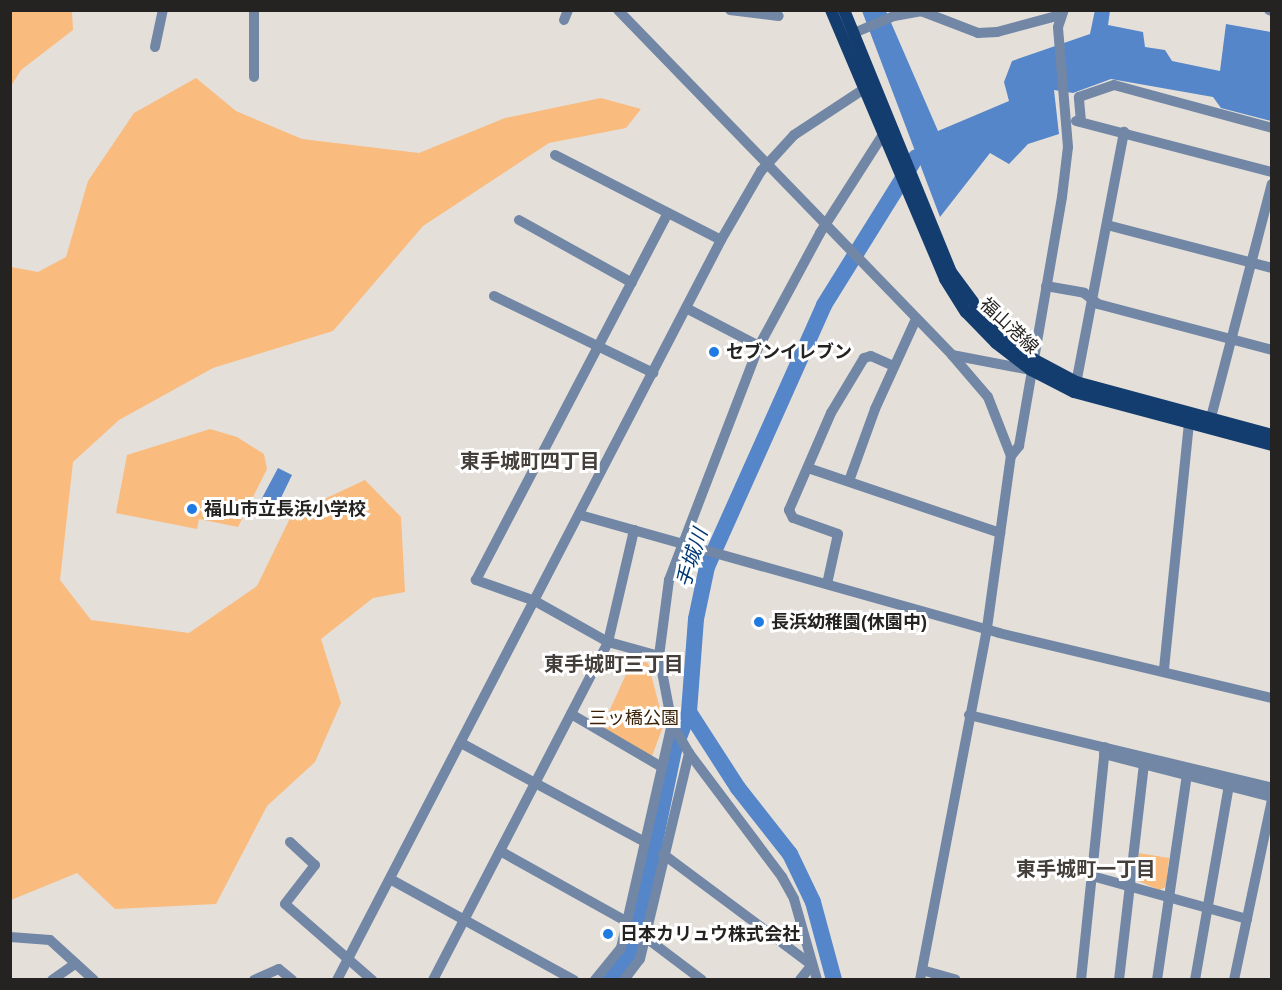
<!DOCTYPE html>
<html>
<head>
<meta charset="utf-8">
<style>
  body { margin:0 }
  #map { position:relative; width:1282px; height:990px; overflow:hidden; background:#e5dfd9; font-family:Arial,"Noto Sans JP",sans-serif }
  div>[style] { position:absolute }
  .green>* { inset:0; background:#f9bb7e }
  .water>* { inset:0; background:#5486c9 }
  .river>* { height:16px; margin:-8px; padding:0 8px; transform-origin:8px; border-radius:8px; background:#5486c9 }
  .minor>* { height:10px; margin:-5px; padding:0 5px; transform-origin:5px; border-radius:5px; background:#7187a5 }
  .major>* { height:12px; margin:-6px; padding:0 6px; transform-origin:6px; border-radius:6px; background:#143d6f }
  .dots>* { width:16px; height:16px; translate:-50% -50%; box-sizing:border-box; border:3px solid #fff; border-radius:50% }
  span { translate:-50% -50%; white-space:nowrap; text-align:center; line-height:1.15; -webkit-text-stroke:6px #fff; paint-order:stroke }
  .street-label { font-size:18px; color:#252321 }
  .poi-label { font-size:18px; color:#252321; font-weight:700 }
  .left { translate:0 -50%; text-align:left }
  .park-label { font-size:18px; color:#3c2204 }
  .neighbourhood-label { font-size:20px; color:#443f3b; font-weight:700 }
  .water-label { font-size:20px; color:#013874; font-style:italic }
  .frame { position:absolute; inset:0; border:12px solid #252321; pointer-events:none }
</style>
</head>
<body>
<div id="map">
  <div class="green">
    <i style="clip-path:polygon(11px 10px,72px 11px,73px 30px,21px 70px,11px 86px)"></i>
    <i style="clip-path:polygon(196px 78px,236px 111px,302px 139px,419px 153px,505px 118px,601px 98px,641px 109px,626px 128px,549px 143px,423px 226px,333px 331px,213px 368px,119px 420px,73px 462px,60px 580px,91px 620px,189px 633px,257px 586px,292px 514px,365px 480px,401px 517px,405px 592px,373px 598px,321px 639px,341px 703px,315px 762px,267px 806px,216px 904px,115px 909px,77px 873px,11px 900px,11px 267px,38px 272px,66px 257px,88px 181px,134px 113px)"></i>
    <i style="clip-path:polygon(210px 429px,237px 437px,264px 454px,267px 469px,238px 527px,199px 519px,197px 529px,116px 513px,127px 455px)"></i>
    <i style="clip-path:polygon(633px 659px,648px 663px,664px 724px,652px 756px,601px 729px)"></i>
    <i style="clip-path:polygon(1139px 853px,1169px 858px,1166px 887px,1159px 890px,1136px 880px)"></i>
  </div>
  <div class="water">
    <i style="clip-path:polygon(1095px 10px,1110px 11px,1108px 25px,1143px 32px,1145px 47px,1165px 50px,1172px 61px,1220px 71px,1226px 24px,1271px 32px,1271px 121px,1221px 108px,1213px 97px,1111px 79px,1073px 93px,1054px 90px,1059px 134px,1028px 144px,1009px 164px,990px 153px,940px 217px,862px 11px,886px 11px,938px 131px,1009px 101px,1004px 82px,1012px 61px,1090px 34px)"></i>
    <i style="clip-path:polygon(278px 468px,292px 475px,277px 506px,262px 498px)"></i>
  </div>
  <div class="river">
    <i style="left:689px;top:712px;width:90px;rotate:57.2deg"></i>
    <i style="left:738px;top:788px;width:84px;rotate:51.8deg"></i>
    <i style="left:790px;top:854px;width:53px;rotate:64.4deg"></i>
    <i style="left:813px;top:902px;width:81px;rotate:74.9deg"></i>
    <i style="left:610px;top:980px;width:35px;rotate:-51deg"></i>
    <i style="left:632px;top:953px;width:207px;rotate:-78.3deg"></i>
    <i style="left:674px;top:750px;width:41px;rotate:-68.5deg"></i>
    <i style="left:689px;top:712px;width:93px;rotate:-85.7deg"></i>
    <i style="left:696px;top:619px;width:53px;rotate:-78.1deg"></i>
    <i style="left:707px;top:567px;width:287px;rotate:-65.9deg"></i>
    <i style="left:824px;top:305px;width:174px;rotate:-58.1deg"></i>
  </div>
  <div class="minor">
    <i style="left:254px;top:10px;width:67px;rotate:90deg"></i>
    <i style="left:618px;top:10px;width:480px;rotate:45.9deg"></i>
    <i style="left:952px;top:355px;width:55px;rotate:49.4deg"></i>
    <i style="left:988px;top:397px;width:63px;rotate:68.7deg"></i>
    <i style="left:730px;top:10px;width:49px;rotate:7deg"></i>
    <i style="left:1269px;top:10px;width:3px;rotate:18deg"></i>
    <i style="left:564px;top:20px;width:11px;rotate:-68deg"></i>
    <i style="left:854px;top:33px;width:43px;rotate:-23deg"></i>
    <i style="left:894px;top:16px;width:27px;rotate:-10deg"></i>
    <i style="left:921px;top:11px;width:61px;rotate:21.1deg"></i>
    <i style="left:978px;top:33px;width:19px;rotate:-3deg"></i>
    <i style="left:997px;top:32px;width:65px;rotate:-15.1deg"></i>
    <i style="left:155px;top:47px;width:38px;rotate:-78deg"></i>
    <i style="left:1076px;top:121px;width:203px;rotate:14.6deg"></i>
    <i style="left:1081px;top:122px;width:25px;rotate:-95deg"></i>
    <i style="left:1079px;top:97px;width:37px;rotate:-19deg"></i>
    <i style="left:1114px;top:85px;width:164px;rotate:15.2deg"></i>
    <i style="left:555px;top:155px;width:186px;rotate:27.1deg"></i>
    <i style="left:519px;top:220px;width:129px;rotate:29.1deg"></i>
    <i style="left:1107px;top:225px;width:171px;rotate:14.6deg"></i>
    <i style="left:1046px;top:286px;width:39px;rotate:10deg"></i>
    <i style="left:1084px;top:293px;width:18px;rotate:38deg"></i>
    <i style="left:1098px;top:304px;width:180px;rotate:14.8deg"></i>
    <i style="left:494px;top:296px;width:177px;rotate:25.8deg"></i>
    <i style="left:686px;top:308px;width:82px;rotate:27.5deg"></i>
    <i style="left:952px;top:355px;width:80px;rotate:10.8deg"></i>
    <i style="left:1075px;top:389px;width:262px;rotate:-79.2deg"></i>
    <i style="left:1209px;top:425px;width:249px;rotate:-75.4deg"></i>
    <i style="left:808px;top:468px;width:203px;rotate:18.7deg"></i>
    <i style="left:849px;top:481px;width:77px;rotate:-70.1deg"></i>
    <i style="left:875px;top:409px;width:99px;rotate:-65.5deg"></i>
    <i style="left:580px;top:515px;width:435px;rotate:15.7deg"></i>
    <i style="left:999px;top:633px;width:281px;rotate:13.4deg"></i>
    <i style="left:827px;top:584px;width:51px;rotate:-77.6deg"></i>
    <i style="left:838px;top:534px;width:48px;rotate:-160.4deg"></i>
    <i style="left:793px;top:518px;width:9px;rotate:-117deg"></i>
    <i style="left:789px;top:510px;width:106px;rotate:-66.6deg"></i>
    <i style="left:831px;top:413px;width:64px;rotate:-59deg"></i>
    <i style="left:864px;top:358px;width:7px;rotate:-16deg"></i>
    <i style="left:871px;top:356px;width:24px;rotate:24deg"></i>
    <i style="left:659px;top:656px;width:53px;rotate:-164.6deg"></i>
    <i style="left:608px;top:642px;width:84px;rotate:-150.7deg"></i>
    <i style="left:535px;top:601px;width:63px;rotate:-160.4deg"></i>
    <i style="left:476px;top:580px;width:414px;rotate:-62.4deg"></i>
    <i style="left:1164px;top:669px;width:247px;rotate:-84.2deg"></i>
    <i style="left:571px;top:714px;width:103px;rotate:30.3deg"></i>
    <i style="left:969px;top:715px;width:312px;rotate:13.5deg"></i>
    <i style="left:461px;top:743px;width:207px;rotate:28.3deg"></i>
    <i style="left:689px;top:753px;width:155px;rotate:53.1deg"></i>
    <i style="left:782px;top:877px;width:25px;rotate:61deg"></i>
    <i style="left:794px;top:899px;width:84px;rotate:74.1deg"></i>
    <i style="left:1104px;top:754px;width:173px;rotate:14.4deg"></i>
    <i style="left:290px;top:842px;width:34px;rotate:43deg"></i>
    <i style="left:315px;top:865px;width:49px;rotate:127.6deg"></i>
    <i style="left:285px;top:904px;width:116px;rotate:41.1deg"></i>
    <i style="left:500px;top:851px;width:144px;rotate:29.1deg"></i>
    <i style="left:663px;top:854px;width:186px;rotate:36.7deg"></i>
    <i style="left:812px;top:965px;width:19px;rotate:129deg"></i>
    <i style="left:1092px;top:876px;width:161px;rotate:15.5deg"></i>
    <i style="left:390px;top:879px;width:210px;rotate:28.8deg"></i>
    <i style="left:10px;top:937px;width:40px;rotate:4.3deg"></i>
    <i style="left:50px;top:940px;width:59px;rotate:42.3deg"></i>
    <i style="left:645px;top:937px;width:71px;rotate:37deg"></i>
    <i style="left:922px;top:970px;width:35px;rotate:16deg"></i>
    <i style="left:52px;top:980px;width:29px;rotate:-35deg"></i>
    <i style="left:254px;top:980px;width:27px;rotate:-24deg"></i>
    <i style="left:279px;top:969px;width:17px;rotate:40deg"></i>
    <i style="left:337px;top:980px;width:834px;rotate:-62.57deg"></i>
    <i style="left:721px;top:240px;width:80px;rotate:-59.9deg"></i>
    <i style="left:761px;top:171px;width:49px;rotate:-47.5deg"></i>
    <i style="left:794px;top:135px;width:91px;rotate:-33.3deg"></i>
    <i style="left:433px;top:980px;width:381px;rotate:-62.6deg"></i>
    <i style="left:608px;top:642px;width:115px;rotate:-76.9deg"></i>
    <i style="left:595px;top:980px;width:41px;rotate:-50.9deg"></i>
    <i style="left:621px;top:948px;width:230px;rotate:-77.2deg"></i>
    <i style="left:624px;top:980px;width:26px;rotate:-53deg"></i>
    <i style="left:640px;top:959px;width:212px;rotate:-76.6deg"></i>
    <i style="left:689px;top:753px;width:34px;rotate:-120deg"></i>
    <i style="left:672px;top:724px;width:69px;rotate:-100.8deg"></i>
    <i style="left:659px;top:656px;width:77px;rotate:-82.5deg"></i>
    <i style="left:669px;top:580px;width:251px;rotate:-69deg"></i>
    <i style="left:759px;top:346px;width:128px;rotate:-61.6deg"></i>
    <i style="left:820px;top:233px;width:119px;rotate:-57.4deg"></i>
    <i style="left:920px;top:980px;width:358px;rotate:-79.2deg"></i>
    <i style="left:987px;top:628px;width:174px;rotate:-82.1deg"></i>
    <i style="left:1011px;top:456px;width:13px;rotate:-51deg"></i>
    <i style="left:1019px;top:446px;width:253px;rotate:-80.2deg"></i>
    <i style="left:1062px;top:197px;width:50px;rotate:-83.2deg"></i>
    <i style="left:1068px;top:147px;width:120px;rotate:-94.8deg"></i>
    <i style="left:1058px;top:27px;width:18px;rotate:-71deg"></i>
    <i style="left:1081px;top:980px;width:234px;rotate:-84.1deg"></i>
    <i style="left:1119px;top:980px;width:217px;rotate:-83.4deg"></i>
    <i style="left:1157px;top:980px;width:207px;rotate:-81.7deg"></i>
    <i style="left:1195px;top:980px;width:197px;rotate:-80.1deg"></i>
    <i style="left:1234px;top:980px;width:185px;rotate:-78.1deg"></i>
  </div>
  <div class="major">
    <i style="left:831px;top:10px;width:292px;rotate:67deg"></i>
    <i style="left:945px;top:279px;width:39px;rotate:58deg"></i>
    <i style="left:966px;top:312px;width:43px;rotate:45.9deg"></i>
    <i style="left:996px;top:343px;width:44px;rotate:37.6deg"></i>
    <i style="left:1031px;top:370px;width:48px;rotate:27.1deg"></i>
    <i style="left:1074px;top:392px;width:205px;rotate:15deg"></i>
    <i style="left:844px;top:10px;width:283px;rotate:67.8deg"></i>
    <i style="left:951px;top:272px;width:71px;rotate:53.6deg"></i>
    <i style="left:993px;top:329px;width:50px;rotate:36.9deg"></i>
    <i style="left:1033px;top:359px;width:49px;rotate:28.1deg"></i>
    <i style="left:1076px;top:382px;width:203px;rotate:15.1deg"></i>
  </div>
  <div class="dots">
    <i style="left:714px;top:352px;background:#1f7be4"></i>
    <i style="left:192px;top:509px;background:#1f7be4"></i>
    <i style="left:759px;top:622px;background:#1f7be4"></i>
    <i style="left:608px;top:934px;background:#1f7be4"></i>
  </div>
  <div class="street-label">
    <span style="left:1009px;top:326px;rotate:43deg">福山港線</span>
  </div>
  <div class="poi-label">
    <span class="left" style="left:726px;top:352px">セブンイレブン</span>
    <span class="left" style="left:204px;top:509px">福山市立長浜小学校</span>
    <span class="left" style="left:771px;top:622px">長浜幼稚園(休園中)</span>
    <span class="left" style="left:620px;top:934px">日本カリュウ株式会社</span>
  </div>
  <div class="park-label">
    <span style="left:634px;top:718px">三ッ橋公園</span>
  </div>
  <div class="neighbourhood-label">
    <span style="left:530px;top:461px">東手城町四丁目</span>
    <span style="left:614px;top:664px">東手城町三丁目</span>
    <span style="left:1086px;top:869px">東手城町一丁目</span>
  </div>
  <div class="water-label">
    <span style="left:692px;top:558px;rotate:-72deg">手城川</span>
  </div>
  <div class="frame"></div>
</div>
</body>
</html>
